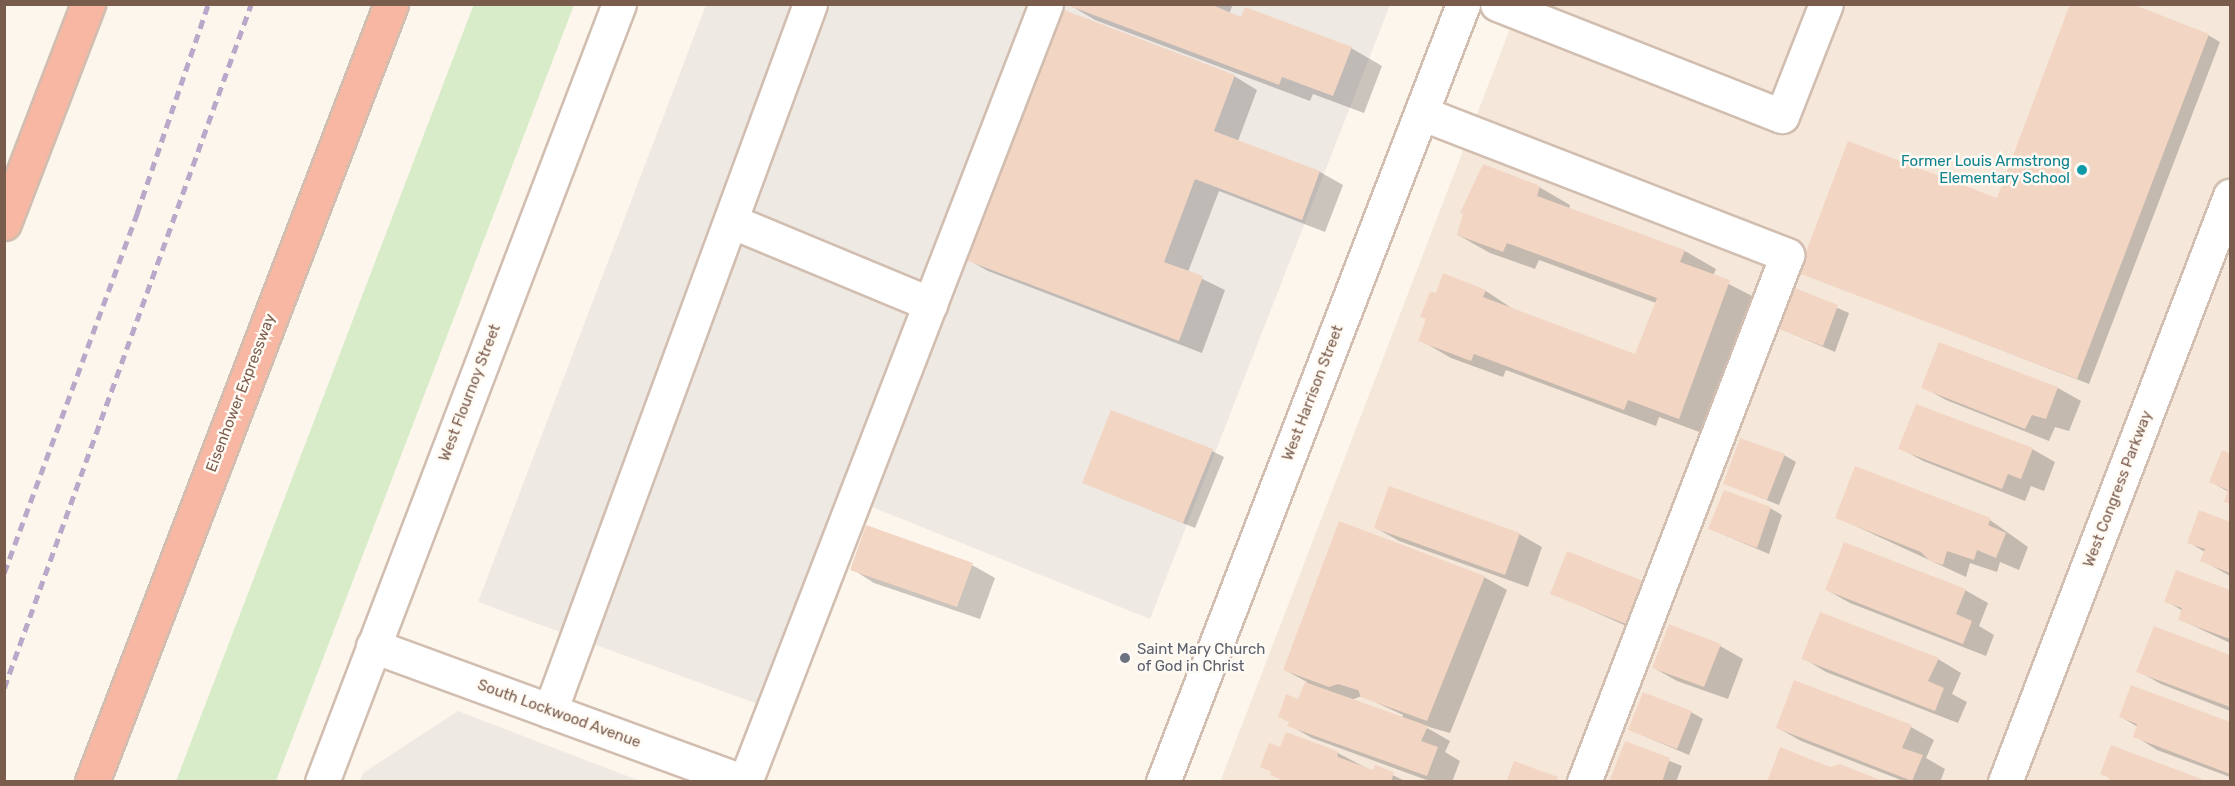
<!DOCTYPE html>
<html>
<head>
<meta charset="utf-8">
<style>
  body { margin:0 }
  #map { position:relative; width:2235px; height:786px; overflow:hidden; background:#fdf6ec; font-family:Rubik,sans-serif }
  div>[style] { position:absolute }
  .residential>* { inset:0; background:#f5e8da }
  .industrial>* { inset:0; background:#efe9e4 }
  .green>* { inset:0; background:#d8ecc9 }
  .shadow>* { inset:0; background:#0003 }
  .building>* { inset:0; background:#f3d5c3 }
  .roads { filter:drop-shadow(2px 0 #d1beb0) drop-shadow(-2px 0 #d1beb0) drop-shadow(0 2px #d1beb0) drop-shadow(0 -2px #d1beb0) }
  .minor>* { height:33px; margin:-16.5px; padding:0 16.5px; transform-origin:16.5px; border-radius:16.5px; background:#fff }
  .highway>* { height:33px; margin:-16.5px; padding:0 16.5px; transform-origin:16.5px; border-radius:16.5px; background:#f7b7a3 }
  .rail>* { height:4.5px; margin-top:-2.25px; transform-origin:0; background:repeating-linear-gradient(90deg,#b9a8c9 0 9px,transparent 0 15px) }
  .dots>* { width:16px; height:16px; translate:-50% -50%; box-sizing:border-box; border:3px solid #fffaf3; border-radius:50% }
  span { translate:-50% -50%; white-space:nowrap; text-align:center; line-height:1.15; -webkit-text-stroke:5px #fffaf3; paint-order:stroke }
  .culture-label { font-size:15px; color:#0d838f }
  .right { translate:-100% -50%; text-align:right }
  .street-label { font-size:15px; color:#7a5c4d }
  .worship-label { font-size:15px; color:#5b616d }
  .left { translate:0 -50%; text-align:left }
  .frame { position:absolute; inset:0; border:6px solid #7a5c4d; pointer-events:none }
</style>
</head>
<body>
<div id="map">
  <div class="residential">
    <i style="clip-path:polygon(1519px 5px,2230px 5px,2230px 781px,1220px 782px)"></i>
  </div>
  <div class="industrial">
    <i style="clip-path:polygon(706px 5px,1390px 5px,1150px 619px,867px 505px,788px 715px,478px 602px)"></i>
    <i style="clip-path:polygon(458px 711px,640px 781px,360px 781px,363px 773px)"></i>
  </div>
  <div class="green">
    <i style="clip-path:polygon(474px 4px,574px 5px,276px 781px,176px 781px)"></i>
  </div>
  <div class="shadow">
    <i style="clip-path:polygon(1068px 4px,1233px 4px,1229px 14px,1351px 48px,1382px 66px,1364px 113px,1313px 94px,1310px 101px,1095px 20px)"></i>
    <i style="clip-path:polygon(2208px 35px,2220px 42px,2089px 384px,1800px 272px,1998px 200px)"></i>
    <i style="clip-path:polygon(1234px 76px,1257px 90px,1238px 141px,1320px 172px,1343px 185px,1325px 232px,1219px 191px,1188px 272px,1225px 290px,1202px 353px,988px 271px,965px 258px)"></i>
    <i style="clip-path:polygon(1539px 187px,1570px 205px,1569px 209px,1685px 251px,1716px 269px,1713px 276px,1760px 300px,1710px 436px,1659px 417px,1656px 426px,1506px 370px,1503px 377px,1451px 358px,1420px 340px,1444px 275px,1486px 291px,1516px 311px,1636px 356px,1656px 303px,1539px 260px,1535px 269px,1490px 253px,1458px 235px)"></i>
    <i style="clip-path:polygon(1796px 290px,1849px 313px,1835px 352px,1781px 329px)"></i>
    <i style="clip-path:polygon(1940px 344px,2058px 388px,2081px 401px,2069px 431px,2055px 427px,2049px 441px,1946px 400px,1923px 387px)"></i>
    <i style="clip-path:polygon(1900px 448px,2032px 449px,2055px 462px,2044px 491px,2031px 486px,2025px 501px,1923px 461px)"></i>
    <i style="clip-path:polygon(1212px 451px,1224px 457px,1195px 528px,1084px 483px)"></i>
    <i style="clip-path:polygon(2223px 452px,2230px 455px,2230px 504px,2225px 501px,2229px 492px,2211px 482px)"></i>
    <i style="clip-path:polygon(1784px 455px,1796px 462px,1779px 505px,1724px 483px)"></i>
    <i style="clip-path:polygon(1770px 508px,1782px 515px,1769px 554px,1710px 529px)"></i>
    <i style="clip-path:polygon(2200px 512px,2230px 524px,2230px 576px,2202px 560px,2205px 552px,2188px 542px)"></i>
    <i style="clip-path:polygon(1836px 517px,1990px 520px,2028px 547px,2019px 570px,2000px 562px,1997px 572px,1970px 563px,1966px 577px)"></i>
    <i style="clip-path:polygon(867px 527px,972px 565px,995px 578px,980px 619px,874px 583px,852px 569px)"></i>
    <i style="clip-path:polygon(1376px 528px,1519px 534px,1542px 547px,1528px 587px,1399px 541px)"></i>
    <i style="clip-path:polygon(1568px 553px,1665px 596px,1649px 636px,1552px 593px)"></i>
    <i style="clip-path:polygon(2176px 572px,2230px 592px,2230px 643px,2179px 619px,2183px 611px,2166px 601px)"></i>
    <i style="clip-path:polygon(evenodd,1484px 577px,1507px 590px,1450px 733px,1422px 725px,1450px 741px,1445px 752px,1460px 761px,1452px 782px,1432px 782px,1312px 738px,1289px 725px,1307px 682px,1285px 670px,1484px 577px,1362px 696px,1403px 715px,1402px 718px,1351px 700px,1362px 696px)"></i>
    <i style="clip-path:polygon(1827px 590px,1965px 590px,1988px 603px,1979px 626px,1994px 635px,1986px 656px,1850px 603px)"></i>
    <i style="clip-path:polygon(2155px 628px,2230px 657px,2230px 711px,2161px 684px,2138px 671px)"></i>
    <i style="clip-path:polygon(1720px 646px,1743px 659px,1728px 699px,1677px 681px,1654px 668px)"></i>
    <i style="clip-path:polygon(1803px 658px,1938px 659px,1961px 673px,1952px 694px,1967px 702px,1958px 723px,1826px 672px)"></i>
    <i style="clip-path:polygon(2132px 687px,2230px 723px,2230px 777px,2157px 750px,2135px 736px,2138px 727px,2121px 717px)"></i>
    <i style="clip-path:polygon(1691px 712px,1703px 719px,1689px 755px,1630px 730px)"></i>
    <i style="clip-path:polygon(1911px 727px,1934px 740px,1926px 758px,1945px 769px,1940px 782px,1906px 782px,1801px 741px,1778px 728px)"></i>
    <i style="clip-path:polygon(1626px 743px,1682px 766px,1676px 782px,1611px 782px)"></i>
    <i style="clip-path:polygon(1281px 749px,1336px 752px,1374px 772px,1376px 767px,1407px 782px,1289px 782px)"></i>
  </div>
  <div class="building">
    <i style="clip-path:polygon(1210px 4px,1241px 17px,1245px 7px,1352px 47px,1333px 96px,1282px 77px,1279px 85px,1067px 5px)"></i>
    <i style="clip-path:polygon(2070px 4px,2132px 4px,2209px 34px,2077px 379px,1798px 273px,1848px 141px,1997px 198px)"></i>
    <i style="clip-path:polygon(1059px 8px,1235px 75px,1214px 131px,1320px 171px,1302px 220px,1195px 179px,1164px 262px,1203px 276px,1179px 341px,963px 259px)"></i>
    <i style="clip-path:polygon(1483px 164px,1540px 186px,1537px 196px,1685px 250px,1680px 262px,1730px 280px,1679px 419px,1628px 400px,1624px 410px,1474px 354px,1471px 361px,1418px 341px,1426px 319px,1420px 317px,1430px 292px,1436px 293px,1443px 273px,1486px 290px,1483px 297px,1635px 354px,1657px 298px,1507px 243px,1503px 252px,1457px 235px,1463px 214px,1460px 213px)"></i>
    <i style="clip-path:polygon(1795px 288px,1838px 305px,1823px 346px,1779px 329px)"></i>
    <i style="clip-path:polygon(1939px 342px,2058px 387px,2046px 419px,2032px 415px,2025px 429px,1921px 388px)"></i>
    <i style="clip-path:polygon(1916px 404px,2033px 448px,2021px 479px,2008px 474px,2002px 489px,1898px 449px)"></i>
    <i style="clip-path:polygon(1111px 410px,1213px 449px,1183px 523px,1082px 483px)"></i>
    <i style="clip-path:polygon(1740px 438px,1785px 454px,1767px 500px,1723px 484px)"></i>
    <i style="clip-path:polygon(2222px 450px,2230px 453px,2230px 504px,2224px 502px,2228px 490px,2209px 482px)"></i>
    <i style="clip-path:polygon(1855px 466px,1991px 518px,1988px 525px,2006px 533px,1996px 558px,1977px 550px,1974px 560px,1947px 551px,1943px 565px,1930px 561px,1921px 552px,1835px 518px)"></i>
    <i style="clip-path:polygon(1389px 486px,1520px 533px,1505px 575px,1374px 528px)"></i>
    <i style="clip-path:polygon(1724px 490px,1771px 507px,1757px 548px,1708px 529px)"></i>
    <i style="clip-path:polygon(2199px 510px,2230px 522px,2230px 573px,2200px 561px,2205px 549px,2187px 543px)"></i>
    <i style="clip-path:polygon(1339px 521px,1485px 576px,1427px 721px,1361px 697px,1358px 690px,1338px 684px,1329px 687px,1283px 670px)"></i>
    <i style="clip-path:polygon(866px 525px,973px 563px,957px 607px,850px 570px)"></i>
    <i style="clip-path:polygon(1844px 542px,1966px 589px,1956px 614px,1972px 621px,1963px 644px,1825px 590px)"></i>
    <i style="clip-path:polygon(1567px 551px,1643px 581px,1626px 624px,1550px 594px)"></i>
    <i style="clip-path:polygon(2176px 570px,2230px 590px,2230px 639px,2178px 620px,2182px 608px,2164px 602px)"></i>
    <i style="clip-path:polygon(1820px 612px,1939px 658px,1928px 681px,1944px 688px,1935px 711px,1801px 659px)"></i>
    <i style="clip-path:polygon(1669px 624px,1721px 644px,1704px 687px,1652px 668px)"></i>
    <i style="clip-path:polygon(2154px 626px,2230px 655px,2230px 707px,2136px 672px)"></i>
    <i style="clip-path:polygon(1794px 680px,1912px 725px,1902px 748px,1923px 755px,1912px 781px,1776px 728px)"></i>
    <i style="clip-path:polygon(1305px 682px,1428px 726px,1421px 741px,1438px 747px,1427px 776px,1287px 726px,1289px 722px,1278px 717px,1286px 694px,1298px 699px)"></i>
    <i style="clip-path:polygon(2131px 685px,2230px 722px,2230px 774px,2133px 737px,2137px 724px,2119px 717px)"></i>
    <i style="clip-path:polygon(1643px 692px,1692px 711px,1677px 749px,1628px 730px)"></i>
    <i style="clip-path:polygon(1286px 732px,1337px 751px,1338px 757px,1373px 770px,1375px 765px,1394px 772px,1391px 782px,1287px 782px,1270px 775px,1271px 772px,1260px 767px,1269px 743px,1280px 747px)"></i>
    <i style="clip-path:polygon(1625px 741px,1670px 758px,1662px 782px,1609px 782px)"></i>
    <i style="clip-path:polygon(2111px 745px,2207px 781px,2207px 782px,2108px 782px,2109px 778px,2100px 774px)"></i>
    <i style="clip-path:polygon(1780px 747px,1830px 767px,1840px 764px,1885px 782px,1767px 782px)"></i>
    <i style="clip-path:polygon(1514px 761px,1558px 777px,1557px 782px,1506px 782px)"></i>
  </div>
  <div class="roads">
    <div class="minor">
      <i style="left:1497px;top:4px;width:306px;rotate:21.5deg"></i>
      <i style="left:1782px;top:116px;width:120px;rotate:-68.6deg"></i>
      <i style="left:1421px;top:113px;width:393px;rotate:21.2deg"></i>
      <i style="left:1787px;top:255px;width:565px;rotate:111.07deg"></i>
      <i style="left:731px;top:221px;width:216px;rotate:22.6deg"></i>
      <i style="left:373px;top:646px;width:395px;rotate:20.1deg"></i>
      <i style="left:550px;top:711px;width:753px;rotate:-69.81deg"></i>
      <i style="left:322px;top:782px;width:833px;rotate:-69.11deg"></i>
      <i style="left:745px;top:782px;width:834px;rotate:-68.85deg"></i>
      <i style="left:1163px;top:782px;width:834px;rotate:-68.91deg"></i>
      <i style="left:2005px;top:782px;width:628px;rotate:-69deg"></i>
    </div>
    <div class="highway">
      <i style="left:4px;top:223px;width:235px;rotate:-69deg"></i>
      <i style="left:92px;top:782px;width:833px;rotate:-68.98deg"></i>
    </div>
  </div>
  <div class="rail">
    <i style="left:4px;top:573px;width:384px;rotate:-69.7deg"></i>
    <i style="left:137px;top:213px;width:221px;rotate:-71.2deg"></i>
    <i style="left:4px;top:688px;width:727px;rotate:-70.14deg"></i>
  </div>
  <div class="dots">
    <i style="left:2082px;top:170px;background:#0f9aa8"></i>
    <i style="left:1125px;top:658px;background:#6b7280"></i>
  </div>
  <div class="culture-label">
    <span class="right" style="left:2070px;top:170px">Former Louis Armstrong<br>Elementary School</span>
  </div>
  <div class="street-label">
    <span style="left:241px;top:393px;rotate:-69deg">Eisenhower Expressway</span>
    <span style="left:470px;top:393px;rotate:-69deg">West Flournoy Street</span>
    <span style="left:1313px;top:393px;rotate:-69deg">West Harrison Street</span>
    <span style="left:2118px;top:489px;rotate:-69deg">West Congress Parkway</span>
    <span style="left:559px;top:714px;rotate:20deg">South Lockwood Avenue</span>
  </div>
  <div class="worship-label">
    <span class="left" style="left:1137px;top:658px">Saint Mary Church<br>of God in Christ</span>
  </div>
  <div class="frame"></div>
</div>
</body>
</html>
